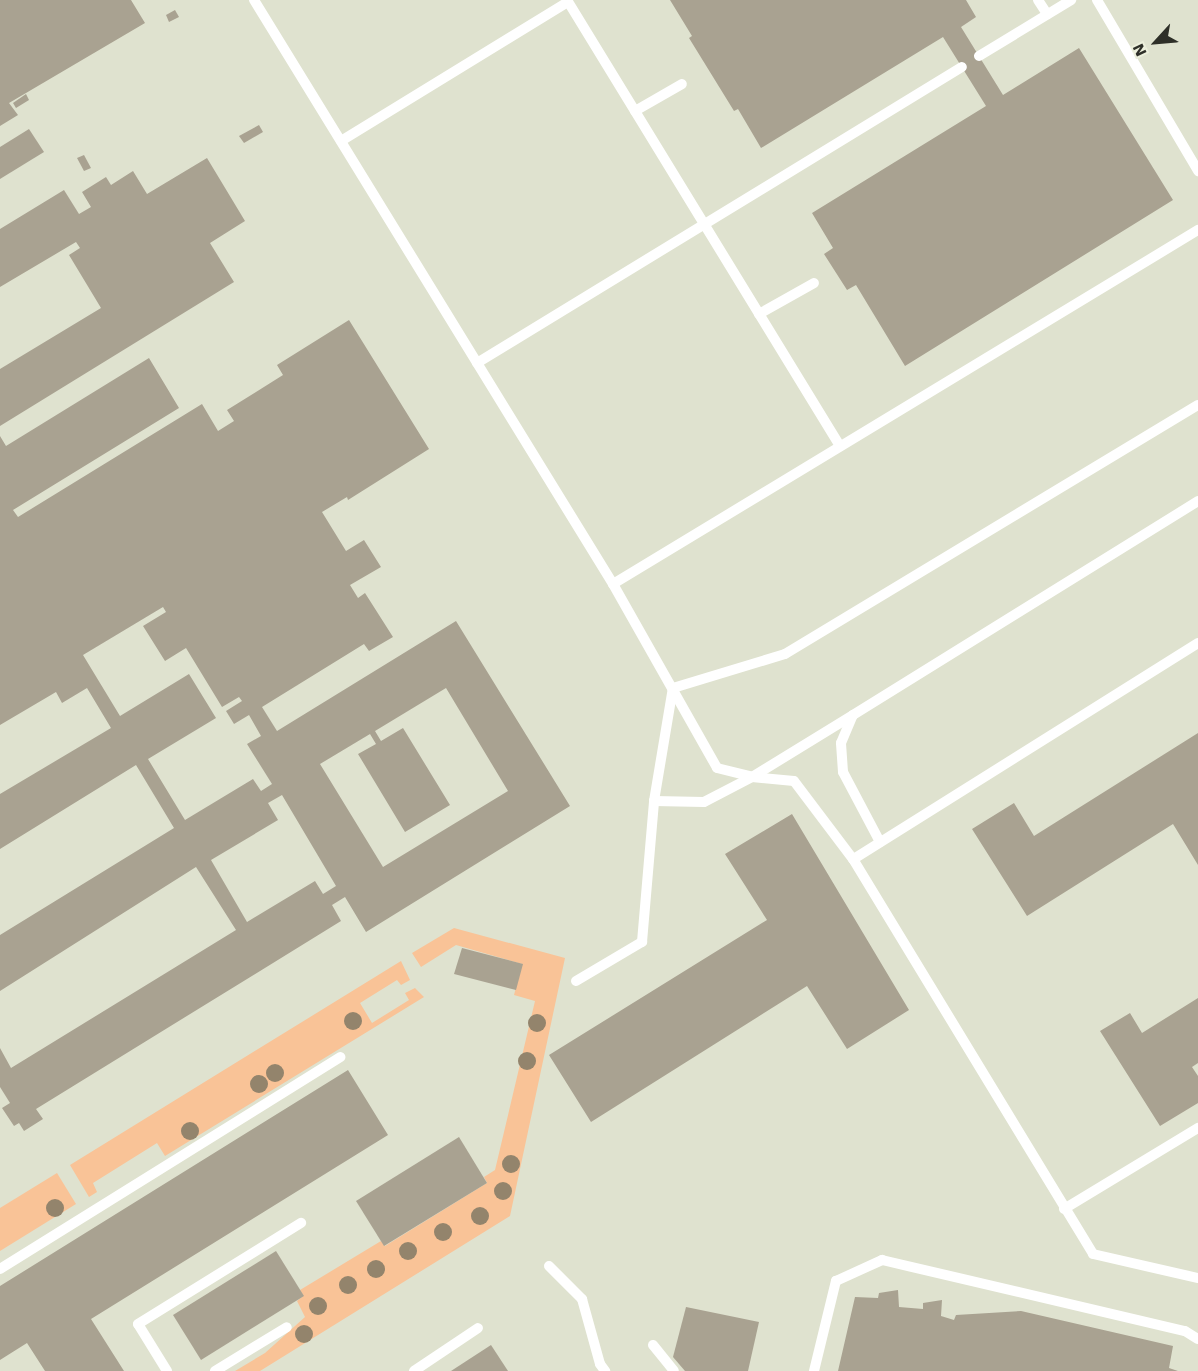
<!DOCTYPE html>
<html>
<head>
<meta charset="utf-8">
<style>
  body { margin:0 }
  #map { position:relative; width:1198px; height:1371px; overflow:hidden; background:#dfe2cf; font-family:"Work Sans",sans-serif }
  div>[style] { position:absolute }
  .green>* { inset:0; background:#f9c397 }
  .building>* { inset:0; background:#a9a291 }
  .service>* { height:10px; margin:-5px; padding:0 5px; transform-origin:5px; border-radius:5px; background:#fff }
  .trees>* { width:18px; height:18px; margin:-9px; border-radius:50%; background:#93846c }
  span { translate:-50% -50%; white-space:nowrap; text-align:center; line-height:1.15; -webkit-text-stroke:4.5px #ecefdc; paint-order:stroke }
  .north { position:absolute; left:1126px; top:12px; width:60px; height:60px; -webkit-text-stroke:4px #ecefdc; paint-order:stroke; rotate:244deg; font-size:16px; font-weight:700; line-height:24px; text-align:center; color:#2e2f28 }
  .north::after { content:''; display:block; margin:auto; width:21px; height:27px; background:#2e2f28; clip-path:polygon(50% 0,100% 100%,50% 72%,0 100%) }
</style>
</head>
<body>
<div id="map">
  <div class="green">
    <i style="clip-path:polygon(454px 928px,565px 958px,510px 1216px,260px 1371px,235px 1371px,265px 1353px,305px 1317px,297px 1301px,303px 1296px,300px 1290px,381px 1241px,385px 1246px,487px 1183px,484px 1177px,495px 1170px,535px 1001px,514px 995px,522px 964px,456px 945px,421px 967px,412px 953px)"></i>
    <i style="clip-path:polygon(401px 961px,410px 980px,401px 985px,397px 980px,360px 1003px,372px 1023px,409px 1000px,405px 993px,415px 988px,424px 997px,165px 1156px,157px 1143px,93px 1183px,97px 1192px,89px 1197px,70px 1165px)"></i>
    <i style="clip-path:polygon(57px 1173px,76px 1204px,0 1251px,0 1208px)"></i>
  </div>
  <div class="building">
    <i style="clip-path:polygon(0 0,131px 0,145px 23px,9px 103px,18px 115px,0 126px)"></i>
    <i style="clip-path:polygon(670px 0,966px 0,976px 17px,961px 27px,1003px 95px,1079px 48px,1173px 200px,905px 366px,856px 285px,847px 290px,824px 254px,833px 248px,812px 213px,986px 106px,943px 37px,761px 148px,738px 109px,734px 111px,689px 38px,692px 36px)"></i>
    <i style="clip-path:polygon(175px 10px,179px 17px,169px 22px,166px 15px)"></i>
    <i style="clip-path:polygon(26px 94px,29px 100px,16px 108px,13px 103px)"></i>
    <i style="clip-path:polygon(259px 125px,263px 132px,244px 143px,239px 136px)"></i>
    <i style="clip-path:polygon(29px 129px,44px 152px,0 179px,0 147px)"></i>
    <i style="clip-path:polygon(84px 155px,91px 168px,84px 171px,77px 158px)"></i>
    <i style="clip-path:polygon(207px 158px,245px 221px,210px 243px,234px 282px,0 426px,0 369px,101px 308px,69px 255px,80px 248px,76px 242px,0 287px,0 229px,64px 190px,79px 214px,91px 207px,82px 192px,106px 177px,111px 185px,133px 171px,147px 194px)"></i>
    <i style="clip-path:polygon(evenodd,349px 320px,429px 449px,348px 500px,347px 497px,322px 512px,346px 551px,364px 540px,381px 567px,350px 585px,358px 598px,365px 593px,393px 637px,369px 651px,364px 644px,262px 707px,277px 731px,456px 621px,570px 806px,366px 932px,345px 897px,332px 905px,341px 921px,36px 1109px,43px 1119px,24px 1131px,19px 1123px,14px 1126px,2px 1108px,10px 1103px,0 1087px,0 1048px,11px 1068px,236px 930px,196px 867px,0 991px,0 935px,174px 828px,136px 765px,0 849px,0 794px,111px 728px,87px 688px,62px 703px,56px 692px,0 725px,0 436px,6px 446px,149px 358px,179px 408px,13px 510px,18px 517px,202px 404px,218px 431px,234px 421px,227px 410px,283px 375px,277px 365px,349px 320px,163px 607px,166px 612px,143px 626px,165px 661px,186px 648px,222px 707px,239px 697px,242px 701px,226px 711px,234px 724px,249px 715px,261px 736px,247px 744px,272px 784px,261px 791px,253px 779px,185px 820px,148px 759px,216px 718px,189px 674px,120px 716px,83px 655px,163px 607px,349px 320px,446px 688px,508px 791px,383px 867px,320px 764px,370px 734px,376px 744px,358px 754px,405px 832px,450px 805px,403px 728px,381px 741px,375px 731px,446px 688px,349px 320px,282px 795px,336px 886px,323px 894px,315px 881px,247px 922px,211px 860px,278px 820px,268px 803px,282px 795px)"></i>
    <i style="clip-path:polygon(1198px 733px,1198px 865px,1173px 824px,1027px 916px,972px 829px,1014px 803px,1034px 836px)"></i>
    <i style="clip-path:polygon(792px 814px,909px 1010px,847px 1049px,807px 986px,591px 1122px,549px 1055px,767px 920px,725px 854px)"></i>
    <i style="clip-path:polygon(462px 948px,523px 964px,516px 990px,454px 974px)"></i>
    <i style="clip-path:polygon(1198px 998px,1198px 1063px,1192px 1067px,1198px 1076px,1198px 1103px,1160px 1126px,1100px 1031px,1130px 1013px,1142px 1033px)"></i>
    <i style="clip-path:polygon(348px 1070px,388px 1135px,91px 1319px,124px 1371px,45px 1371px,27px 1343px,0 1360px,0 1286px)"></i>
    <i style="clip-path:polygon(459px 1137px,487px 1183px,384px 1246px,356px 1201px)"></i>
    <i style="clip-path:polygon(276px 1251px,304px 1296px,201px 1360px,173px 1315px)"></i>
    <i style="clip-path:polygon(898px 1290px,899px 1307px,923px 1309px,923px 1303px,942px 1300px,941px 1316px,954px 1320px,956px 1315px,1021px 1311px,1173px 1346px,1169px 1368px,1178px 1371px,838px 1371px,855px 1297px,878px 1298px,879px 1293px)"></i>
    <i style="clip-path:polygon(686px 1307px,759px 1322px,748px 1371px,685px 1371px,673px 1357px)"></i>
    <i style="clip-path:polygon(491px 1345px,508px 1371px,451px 1371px)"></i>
  </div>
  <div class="service">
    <i style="left:254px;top:0;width:686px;rotate:58.42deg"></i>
    <i style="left:613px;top:584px;width:211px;rotate:60.5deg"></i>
    <i style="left:717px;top:768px;width:36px;rotate:14deg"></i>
    <i style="left:752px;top:777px;width:42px;rotate:5.4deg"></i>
    <i style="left:794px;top:781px;width:98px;rotate:52.9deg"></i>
    <i style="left:567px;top:0;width:523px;rotate:58.53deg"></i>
    <i style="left:1038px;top:0;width:17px;rotate:57deg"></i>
    <i style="left:1097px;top:0;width:199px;rotate:59.4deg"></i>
    <i style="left:979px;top:56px;width:108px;rotate:-31.3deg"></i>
    <i style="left:635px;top:111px;width:54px;rotate:-29.9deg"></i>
    <i style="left:341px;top:141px;width:266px;rotate:-31.5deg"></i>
    <i style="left:759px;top:314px;width:63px;rotate:-29.4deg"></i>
    <i style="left:477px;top:363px;width:568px;rotate:-31.4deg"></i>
    <i style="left:613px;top:584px;width:684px;rotate:-31.18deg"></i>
    <i style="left:1198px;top:643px;width:407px;rotate:147.9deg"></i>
    <i style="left:853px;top:859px;width:462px;rotate:58.7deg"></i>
    <i style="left:1093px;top:1254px;width:108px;rotate:12.9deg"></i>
    <i style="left:654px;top:801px;width:50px;rotate:1.1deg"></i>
    <i style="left:704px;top:802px;width:54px;rotate:-27.5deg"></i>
    <i style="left:752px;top:777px;width:119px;rotate:-31.5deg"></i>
    <i style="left:880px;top:842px;width:79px;rotate:-117.9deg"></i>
    <i style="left:843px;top:772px;width:29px;rotate:-94deg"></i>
    <i style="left:841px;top:743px;width:30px;rotate:-67deg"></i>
    <i style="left:853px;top:715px;width:406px;rotate:-31.8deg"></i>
    <i style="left:576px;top:981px;width:77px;rotate:-30.6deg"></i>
    <i style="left:642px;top:942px;width:142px;rotate:-85.1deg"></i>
    <i style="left:654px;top:801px;width:115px;rotate:-80.5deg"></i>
    <i style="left:673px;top:688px;width:117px;rotate:-16.9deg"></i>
    <i style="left:785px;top:654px;width:482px;rotate:-31.1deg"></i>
    <i style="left:1064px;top:1209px;width:157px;rotate:-31.2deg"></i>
    <i style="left:549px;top:1266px;width:47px;rotate:45deg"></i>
    <i style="left:582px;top:1299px;width:67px;rotate:74.5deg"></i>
    <i style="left:600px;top:1364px;width:9px;rotate:54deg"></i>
    <i style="left:0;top:1269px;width:401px;rotate:-31.9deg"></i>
    <i style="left:653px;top:1345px;width:33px;rotate:51deg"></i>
    <i style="left:167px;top:1371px;width:55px;rotate:-121.7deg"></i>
    <i style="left:138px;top:1324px;width:192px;rotate:-31.8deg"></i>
    <i style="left:215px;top:1371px;width:84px;rotate:-31.4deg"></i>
    <i style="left:414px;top:1371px;width:77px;rotate:-33.9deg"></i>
    <i style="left:814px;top:1371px;width:93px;rotate:-76.3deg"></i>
    <i style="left:836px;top:1281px;width:51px;rotate:-24.5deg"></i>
    <i style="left:882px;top:1260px;width:311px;rotate:13.2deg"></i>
    <i style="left:1185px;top:1331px;width:15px;rotate:32deg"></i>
  </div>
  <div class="trees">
    <i style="left:353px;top:1021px"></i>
    <i style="left:537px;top:1023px"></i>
    <i style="left:527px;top:1061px"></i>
    <i style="left:275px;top:1073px"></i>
    <i style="left:259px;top:1084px"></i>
    <i style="left:190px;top:1131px"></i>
    <i style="left:511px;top:1164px"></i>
    <i style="left:503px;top:1191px"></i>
    <i style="left:55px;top:1208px"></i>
    <i style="left:480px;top:1216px"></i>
    <i style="left:443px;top:1232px"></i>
    <i style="left:408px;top:1251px"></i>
    <i style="left:376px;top:1269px"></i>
    <i style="left:348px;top:1285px"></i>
    <i style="left:318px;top:1306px"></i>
    <i style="left:304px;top:1334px"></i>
  </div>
  <div class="north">N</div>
</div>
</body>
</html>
